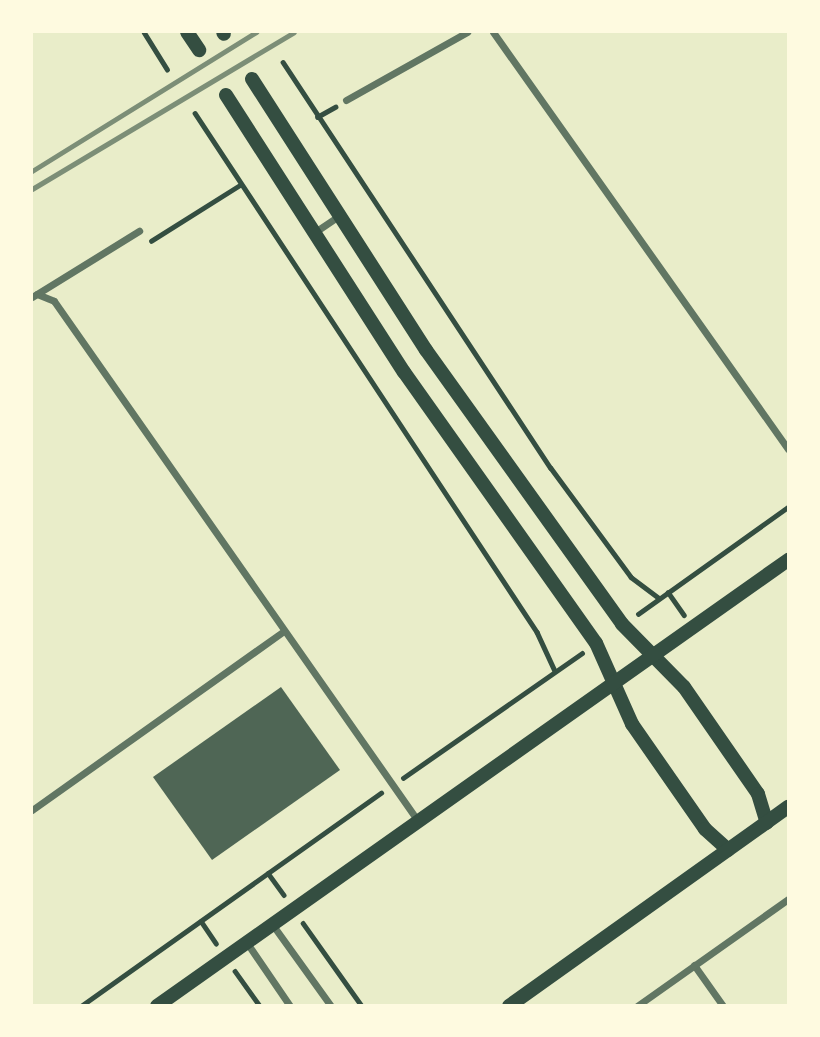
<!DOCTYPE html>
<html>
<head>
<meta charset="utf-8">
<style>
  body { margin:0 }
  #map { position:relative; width:820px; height:1037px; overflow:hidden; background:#e9edc9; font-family:"Times New Roman",serif }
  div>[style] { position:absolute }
  .building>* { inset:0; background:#4f6655 }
  .path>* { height:4.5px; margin:-2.25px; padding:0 2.25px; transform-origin:2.25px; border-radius:2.25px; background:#344e41 }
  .minor>* { height:7px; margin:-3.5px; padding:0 3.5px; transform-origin:3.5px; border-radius:3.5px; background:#617663 }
  .secondary>* { height:14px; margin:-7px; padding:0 7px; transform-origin:7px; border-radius:7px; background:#344e41 }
  .rail>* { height:5px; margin:-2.5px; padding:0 2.5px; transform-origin:2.5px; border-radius:2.5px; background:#7c8e77 }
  span { translate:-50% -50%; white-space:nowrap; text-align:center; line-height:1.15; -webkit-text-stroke:7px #fefae0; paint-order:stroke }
  .frame { position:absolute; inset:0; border:33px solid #fefae0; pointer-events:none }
</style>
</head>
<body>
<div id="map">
  <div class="building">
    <i style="clip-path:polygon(281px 687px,340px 770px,212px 860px,153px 777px)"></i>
  </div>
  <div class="path">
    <i style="left:144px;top:32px;width:44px;rotate:58.1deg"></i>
    <i style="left:283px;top:62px;width:486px;rotate:56.6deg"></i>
    <i style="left:551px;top:468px;width:135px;rotate:53.7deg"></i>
    <i style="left:631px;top:577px;width:35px;rotate:37deg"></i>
    <i style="left:195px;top:113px;width:622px;rotate:56.62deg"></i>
    <i style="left:537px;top:632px;width:43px;rotate:65.2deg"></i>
    <i style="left:317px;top:117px;width:21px;rotate:-29deg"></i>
    <i style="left:151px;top:241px;width:105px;rotate:-32.2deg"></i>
    <i style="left:668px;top:592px;width:28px;rotate:55deg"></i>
    <i style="left:638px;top:614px;width:184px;rotate:-35.5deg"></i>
    <i style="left:403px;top:778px;width:218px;rotate:-34.9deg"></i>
    <i style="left:268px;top:873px;width:27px;rotate:54deg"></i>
    <i style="left:201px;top:921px;width:27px;rotate:56deg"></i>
    <i style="left:303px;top:923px;width:102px;rotate:54.6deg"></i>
    <i style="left:235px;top:971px;width:43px;rotate:54.5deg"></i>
    <i style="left:81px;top:1006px;width:368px;rotate:-35.4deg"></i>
  </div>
  <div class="minor">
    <i style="left:493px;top:32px;width:511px;rotate:54.72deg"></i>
    <i style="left:346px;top:100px;width:139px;rotate:-29.3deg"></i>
    <i style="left:315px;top:232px;width:27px;rotate:-34deg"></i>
    <i style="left:37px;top:294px;width:18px;rotate:22deg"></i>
    <i style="left:54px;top:301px;width:635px;rotate:55.01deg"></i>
    <i style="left:32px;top:297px;width:126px;rotate:-31.7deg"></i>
    <i style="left:32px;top:810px;width:309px;rotate:-35.4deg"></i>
    <i style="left:272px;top:924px;width:101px;rotate:54.3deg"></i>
    <i style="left:247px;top:943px;width:76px;rotate:55.7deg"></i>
    <i style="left:694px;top:965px;width:50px;rotate:54.7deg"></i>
    <i style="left:637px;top:1006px;width:185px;rotate:-35.3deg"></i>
  </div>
  <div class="secondary">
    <i style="left:187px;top:32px;width:22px;rotate:56deg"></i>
    <i style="left:223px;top:32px;width:2px;rotate:63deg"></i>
    <i style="left:252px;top:79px;width:322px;rotate:57.3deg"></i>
    <i style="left:426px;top:350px;width:337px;rotate:54.4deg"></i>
    <i style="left:622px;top:624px;width:88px;rotate:45.5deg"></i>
    <i style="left:684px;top:687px;width:130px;rotate:55.3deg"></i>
    <i style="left:758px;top:794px;width:30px;rotate:73deg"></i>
    <i style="left:226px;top:95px;width:329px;rotate:57.3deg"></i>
    <i style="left:404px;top:372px;width:332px;rotate:54.7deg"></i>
    <i style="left:596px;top:643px;width:89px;rotate:66deg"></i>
    <i style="left:632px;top:724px;width:128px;rotate:55.2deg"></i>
    <i style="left:705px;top:829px;width:31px;rotate:42deg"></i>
    <i style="left:157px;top:1006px;width:773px;rotate:-35.25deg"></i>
    <i style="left:509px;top:1006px;width:343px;rotate:-35.5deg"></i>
  </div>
  <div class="rail">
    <i style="left:32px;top:171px;width:264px;rotate:-31.8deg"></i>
    <i style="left:32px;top:189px;width:305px;rotate:-30.9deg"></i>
  </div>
  <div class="frame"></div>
</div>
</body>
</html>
